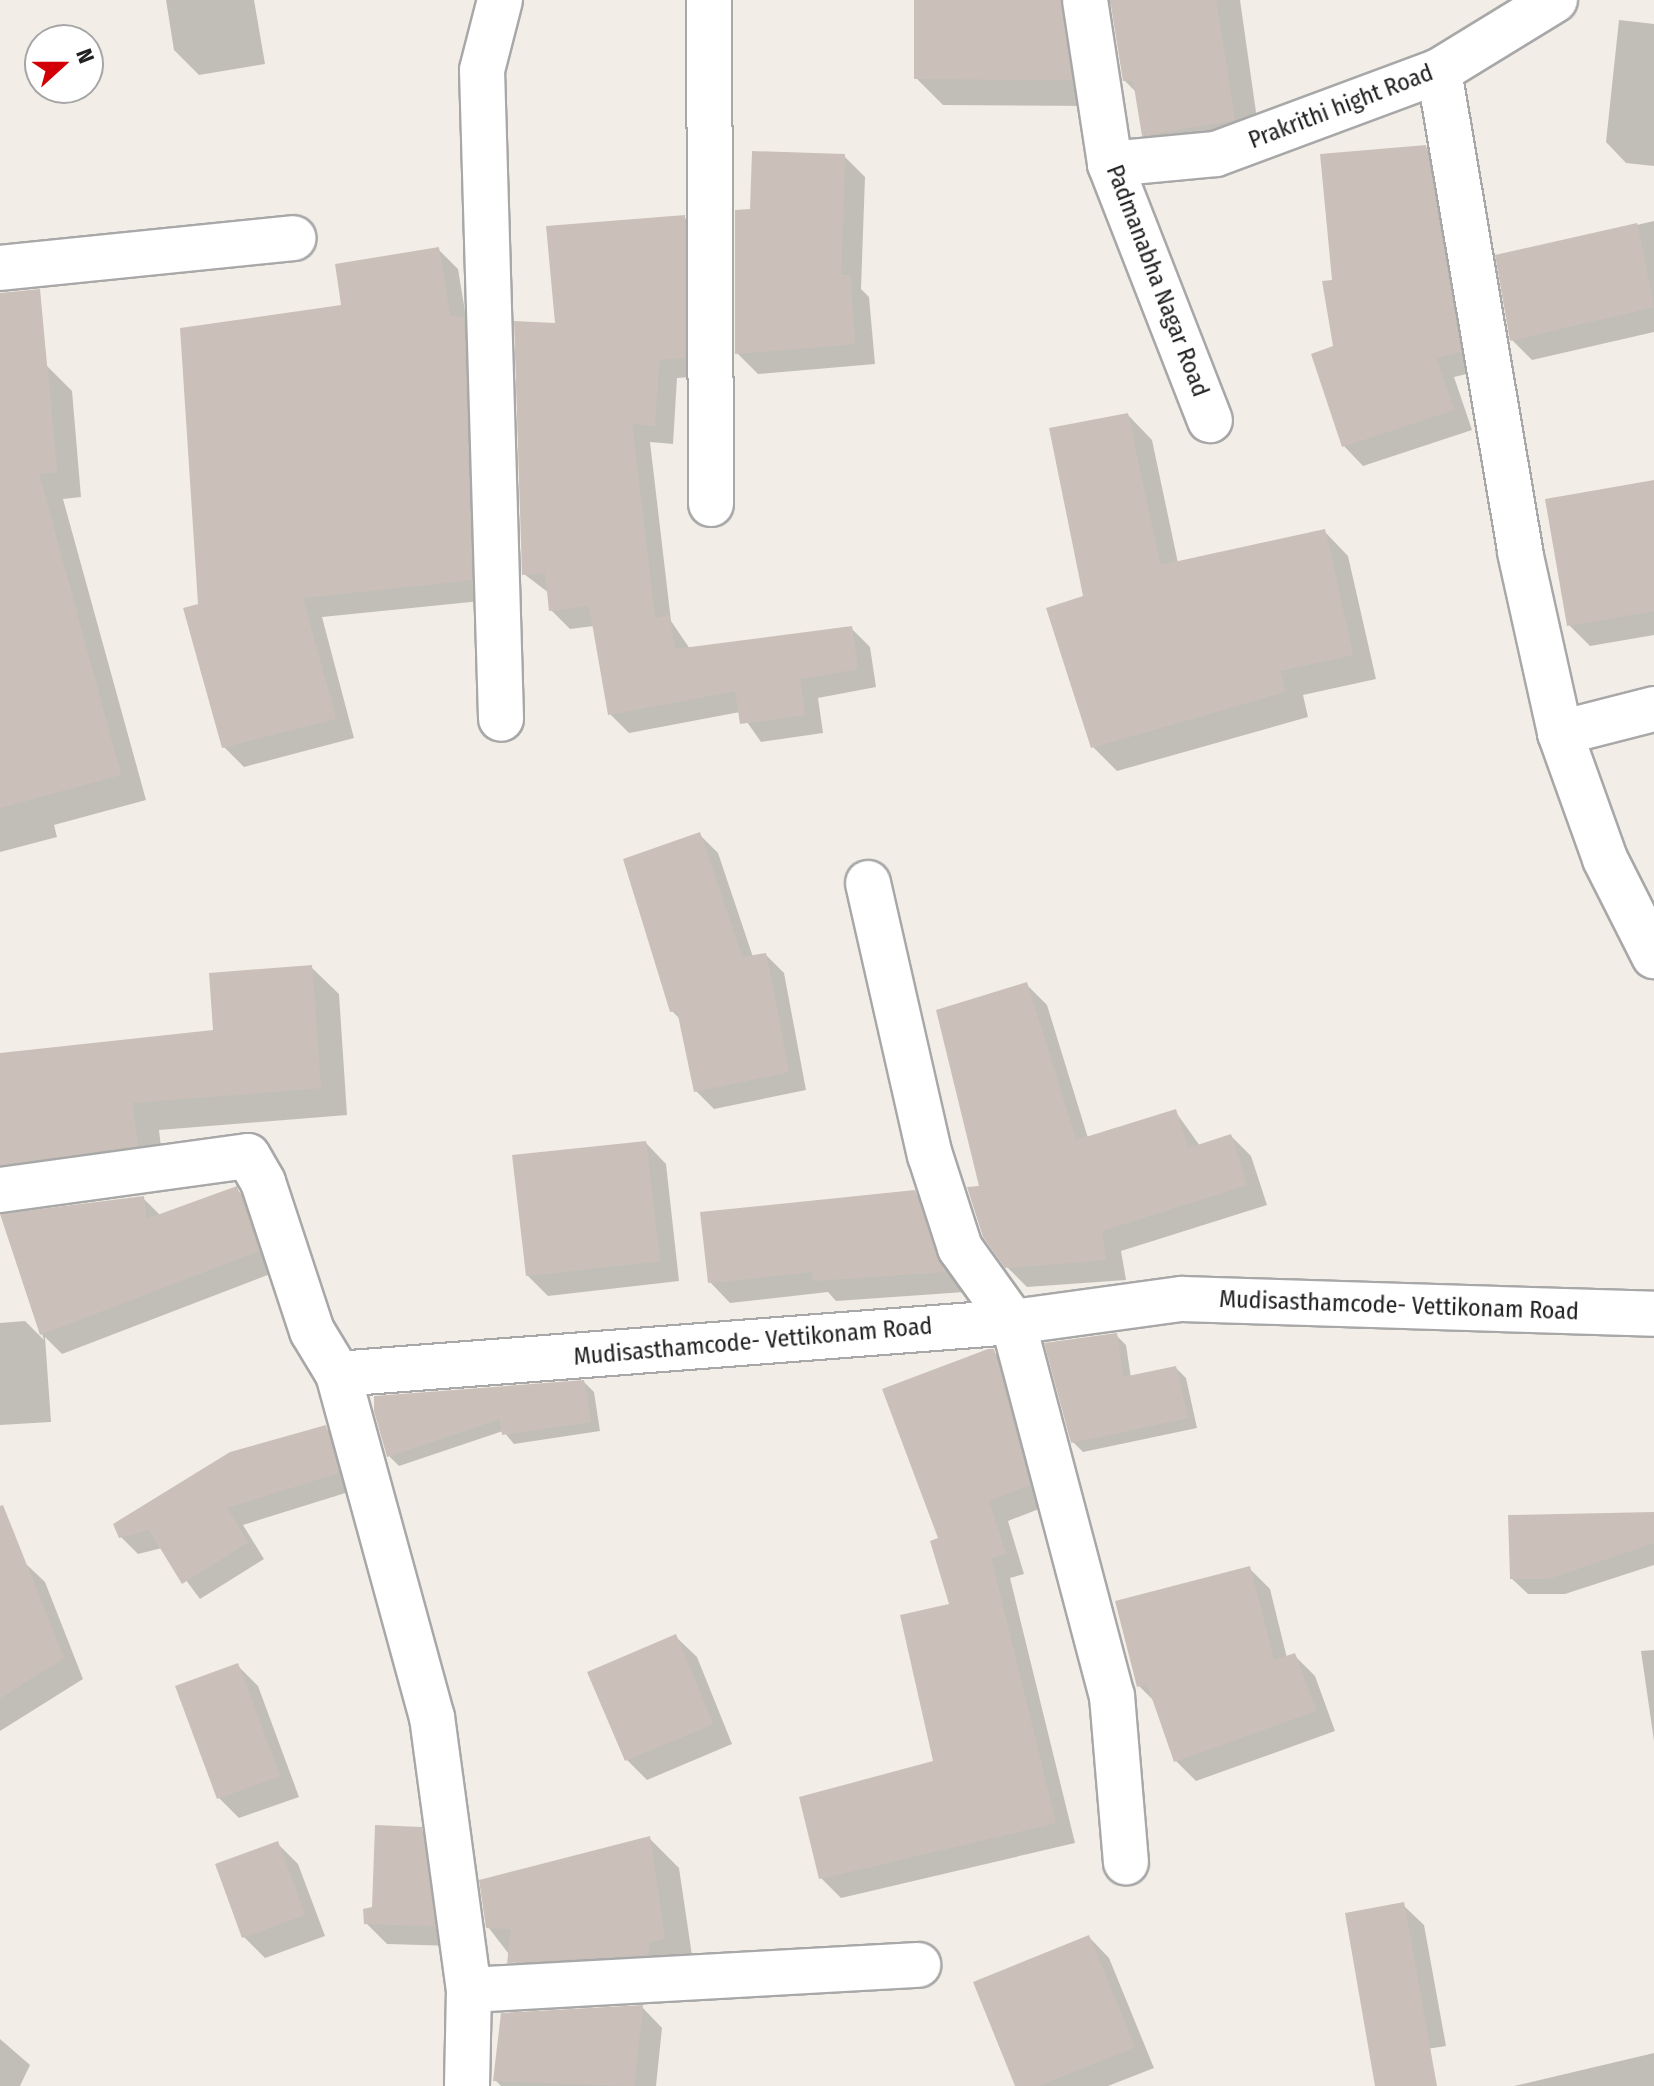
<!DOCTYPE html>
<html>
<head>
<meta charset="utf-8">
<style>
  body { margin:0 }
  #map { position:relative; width:1654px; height:2086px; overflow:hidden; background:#f2eee7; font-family:"Fira Sans Condensed",sans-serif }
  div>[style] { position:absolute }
  .shadow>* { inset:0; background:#0003 }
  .building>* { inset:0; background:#cbc0b9 }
  .roads { filter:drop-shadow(2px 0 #a8a8a8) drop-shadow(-2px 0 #a8a8a8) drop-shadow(0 2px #a8a8a8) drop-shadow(0 -2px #a8a8a8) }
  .minor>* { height:44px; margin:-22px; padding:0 22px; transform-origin:22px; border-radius:22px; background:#fff }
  span { translate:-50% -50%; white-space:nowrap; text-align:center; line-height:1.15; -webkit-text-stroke:8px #fff; paint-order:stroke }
  .street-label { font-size:24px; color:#212121 }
  .north { position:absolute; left:24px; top:24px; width:80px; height:80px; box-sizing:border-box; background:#fff; border:2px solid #a6a6a6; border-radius:50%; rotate:69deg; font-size:22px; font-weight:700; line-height:32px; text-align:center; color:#212121 }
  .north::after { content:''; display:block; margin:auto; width:28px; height:36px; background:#d20006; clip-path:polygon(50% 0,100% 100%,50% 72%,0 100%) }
</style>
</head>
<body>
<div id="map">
  <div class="shadow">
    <i style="clip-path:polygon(166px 0,254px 0,265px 64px,199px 75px,174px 50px)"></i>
    <i style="clip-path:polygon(916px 0,1240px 0,1261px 147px,1170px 162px,1143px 135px,1136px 92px,1124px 80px,1113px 4px,1097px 6px,1098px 106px,943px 105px,916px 78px)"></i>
    <i style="clip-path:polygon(1619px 20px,1654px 24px,1654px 166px,1626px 163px,1606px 142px)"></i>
    <i style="clip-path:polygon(1425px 147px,1445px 166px,1479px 371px,1454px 377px,1472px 430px,1363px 466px,1344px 446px,1334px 281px)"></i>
    <i style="clip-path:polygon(844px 156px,865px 177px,861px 289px,869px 297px,875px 364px,758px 374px,737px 353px,752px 211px)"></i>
    <i style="clip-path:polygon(684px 217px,703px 236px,704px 376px,677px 378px,673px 444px,650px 442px,671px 621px,690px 649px,851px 628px,870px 647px,876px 687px,818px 698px,823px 733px,761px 742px,740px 712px,629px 733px,610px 714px,594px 626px,570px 629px,551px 610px,549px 593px,524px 574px,558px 326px)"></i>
    <i style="clip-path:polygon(1654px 221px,1654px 332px,1532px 360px,1512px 340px,1498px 257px)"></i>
    <i style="clip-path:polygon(438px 249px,458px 269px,467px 323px,483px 339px,491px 600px,322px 617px,354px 738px,244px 767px,224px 747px,344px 306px)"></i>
    <i style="clip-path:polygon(46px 365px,72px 391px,81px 497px,63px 499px,146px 800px,54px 825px,57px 837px,0 852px,0 369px)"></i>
    <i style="clip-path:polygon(1128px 415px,1152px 440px,1178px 563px,1324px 531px,1348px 556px,1376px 679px,1303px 695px,1308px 717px,1117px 771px,1093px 747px,1085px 597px)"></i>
    <i style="clip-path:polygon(1654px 482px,1654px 635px,1590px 646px,1569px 625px)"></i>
    <i style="clip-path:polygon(700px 835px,718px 853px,753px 957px,766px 955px,784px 973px,806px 1090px,714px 1109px,696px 1091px,680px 1019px,672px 1011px)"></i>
    <i style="clip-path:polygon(311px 967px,339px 994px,347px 1115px,159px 1130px,164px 1173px,0 1182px,0 1055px,215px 1032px)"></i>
    <i style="clip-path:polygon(1026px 984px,1047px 1005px,1088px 1138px,1175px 1111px,1200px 1146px,1231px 1136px,1251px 1156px,1267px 1205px,1121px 1251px,1126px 1280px,1027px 1287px,1006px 1266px,981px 1188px)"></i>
    <i style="clip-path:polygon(646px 1143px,666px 1164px,679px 1281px,548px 1296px,527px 1275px)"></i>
    <i style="clip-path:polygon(236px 1189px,257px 1209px,278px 1271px,62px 1354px,45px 1337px,51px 1422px,0 1425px,0 1323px,25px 1321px,44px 1340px,3px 1216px,143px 1198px,161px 1216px)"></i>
    <i style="clip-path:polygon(914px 1192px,935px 1213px,965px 1292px,836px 1301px,828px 1292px,730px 1303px,710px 1282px)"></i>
    <i style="clip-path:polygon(1116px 1335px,1126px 1345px,1131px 1378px,1176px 1368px,1186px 1378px,1197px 1428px,1083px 1452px,1073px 1442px)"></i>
    <i style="clip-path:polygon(993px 1351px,1014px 1371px,1049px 1505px,1008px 1521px,1024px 1574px,1010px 1578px,1075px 1843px,841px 1898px,821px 1878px,935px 1763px,952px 1605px,941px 1539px)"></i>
    <i style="clip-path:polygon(584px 1382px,594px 1392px,600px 1431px,514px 1444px,503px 1431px,399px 1466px,389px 1456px)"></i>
    <i style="clip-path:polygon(325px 1427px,343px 1445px,355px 1490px,243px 1525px,264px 1559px,200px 1599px,162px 1548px,138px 1554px,121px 1537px)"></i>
    <i style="clip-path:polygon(1654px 1514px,1654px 1565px,1565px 1594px,1528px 1594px,1511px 1578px)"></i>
    <i style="clip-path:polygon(24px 1562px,45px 1582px,83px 1679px,0 1731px,0 1571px)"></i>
    <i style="clip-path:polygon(1249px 1568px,1270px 1589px,1287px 1658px,1294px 1655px,1315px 1676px,1335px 1731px,1196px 1781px,1176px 1761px,1156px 1703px,1139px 1686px)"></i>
    <i style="clip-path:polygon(676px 1637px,697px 1657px,732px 1744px,647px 1780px,627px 1760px)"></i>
    <i style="clip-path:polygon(1654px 1650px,1654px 1741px,1641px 1651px)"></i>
    <i style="clip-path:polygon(237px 1665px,258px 1686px,299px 1797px,239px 1818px,219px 1798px)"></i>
    <i style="clip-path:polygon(421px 1829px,442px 1850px,455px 1946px,387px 1944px,366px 1923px)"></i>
    <i style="clip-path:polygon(649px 1838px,679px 1868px,694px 1969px,538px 1992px,488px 1927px)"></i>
    <i style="clip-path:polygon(278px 1844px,298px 1864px,325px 1936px,265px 1958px,244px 1937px,218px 1866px)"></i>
    <i style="clip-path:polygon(1403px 1905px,1424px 1925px,1446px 2046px,1389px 2055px)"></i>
    <i style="clip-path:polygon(1089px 1937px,1109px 1958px,1154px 2068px,1108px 2086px,1017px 2086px)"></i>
    <i style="clip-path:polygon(642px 2007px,662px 2028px,656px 2086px,501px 2086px,495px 2080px)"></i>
    <i style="clip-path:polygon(0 2039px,30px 2065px,20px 2086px,0 2086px)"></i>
    <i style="clip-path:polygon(1654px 2053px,1654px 2086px,1514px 2086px)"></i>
  </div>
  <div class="building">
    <i style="clip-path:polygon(914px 0,1061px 0,1072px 80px,914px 79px)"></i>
    <i style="clip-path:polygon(1110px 0,1216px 0,1235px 120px,1142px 136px,1133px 81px,1123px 81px)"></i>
    <i style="clip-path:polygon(1426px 145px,1461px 352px,1436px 358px,1454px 410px,1342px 447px,1311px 354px,1333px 346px,1322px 281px,1332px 280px,1320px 154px)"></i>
    <i style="clip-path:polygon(752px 151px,845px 154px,841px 275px,850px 275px,855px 344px,735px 354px,735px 210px,750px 209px)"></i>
    <i style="clip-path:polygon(685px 215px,685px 358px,659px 360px,655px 426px,632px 424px,655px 618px,669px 615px,675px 649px,852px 626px,858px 669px,800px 679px,805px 715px,740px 724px,735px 691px,608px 715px,589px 606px,549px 611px,545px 573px,522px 575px,514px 321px,555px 323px,546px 226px)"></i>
    <i style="clip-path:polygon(1637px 223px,1654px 307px,1510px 341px,1495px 255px)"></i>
    <i style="clip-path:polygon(439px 247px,450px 316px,464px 317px,472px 580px,303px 598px,336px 719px,222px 748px,183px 608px,198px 604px,180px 328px,341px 305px,335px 264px)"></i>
    <i style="clip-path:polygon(40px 289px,57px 472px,39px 474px,121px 775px,0 808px,0 293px)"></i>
    <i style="clip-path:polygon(1128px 413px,1160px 565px,1325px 529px,1353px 655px,1280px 671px,1285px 692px,1091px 748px,1046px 608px,1083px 596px,1049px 428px)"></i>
    <i style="clip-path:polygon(1654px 480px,1654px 611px,1567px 626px,1545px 499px)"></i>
    <i style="clip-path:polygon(700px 832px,742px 957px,766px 953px,789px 1072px,694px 1092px,677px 1011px,670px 1012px,623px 859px)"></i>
    <i style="clip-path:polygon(312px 965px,321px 1088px,132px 1103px,138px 1146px,0 1165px,0 1053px,213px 1030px,209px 973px)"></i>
    <i style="clip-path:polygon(1027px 982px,1076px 1140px,1176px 1109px,1188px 1148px,1231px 1134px,1247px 1185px,1102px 1231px,1106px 1260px,1005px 1268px,983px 1237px,967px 1187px,979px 1186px,936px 1010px)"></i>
    <i style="clip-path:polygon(646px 1141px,660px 1261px,526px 1276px,512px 1155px)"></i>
    <i style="clip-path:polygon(237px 1186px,259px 1251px,40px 1335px,0 1214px,144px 1196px,146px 1219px)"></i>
    <i style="clip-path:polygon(915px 1190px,946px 1272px,813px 1281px,813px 1272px,708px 1283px,700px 1212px)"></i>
    <i style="clip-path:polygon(1117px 1333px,1123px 1377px,1176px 1366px,1188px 1418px,1071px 1443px,1044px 1343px)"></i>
    <i style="clip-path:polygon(988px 1349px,994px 1349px,1030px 1485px,989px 1501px,1006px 1554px,991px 1558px,1056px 1823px,819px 1879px,799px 1797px,933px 1761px,900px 1615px,949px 1604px,930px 1541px,938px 1538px,882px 1389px)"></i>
    <i style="clip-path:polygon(584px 1380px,591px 1422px,502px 1435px,500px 1419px,387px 1457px,374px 1411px,374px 1396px)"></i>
    <i style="clip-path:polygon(326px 1425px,339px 1473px,227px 1508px,248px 1542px,182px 1584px,149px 1530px,119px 1538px,113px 1524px,230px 1452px)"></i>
    <i style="clip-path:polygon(3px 1505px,64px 1658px,0 1698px,0 1506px)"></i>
    <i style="clip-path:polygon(1654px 1512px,1654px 1543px,1548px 1579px,1510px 1579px,1508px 1515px)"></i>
    <i style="clip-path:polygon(1250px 1566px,1274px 1660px,1295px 1653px,1316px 1711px,1174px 1762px,1147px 1684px,1137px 1687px,1115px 1601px)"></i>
    <i style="clip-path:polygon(676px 1634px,713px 1724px,625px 1761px,587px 1672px)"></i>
    <i style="clip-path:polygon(238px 1663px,280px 1776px,217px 1799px,175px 1686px)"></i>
    <i style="clip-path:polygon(375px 1825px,422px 1827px,435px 1926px,364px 1924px,363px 1909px,372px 1907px)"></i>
    <i style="clip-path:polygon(650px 1836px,665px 1939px,650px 1942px,648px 1955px,507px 1963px,511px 1929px,486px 1928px,479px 1880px)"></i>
    <i style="clip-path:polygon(278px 1841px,305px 1915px,242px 1938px,215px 1864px)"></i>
    <i style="clip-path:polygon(1404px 1902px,1437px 2086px,1375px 2086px,1345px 1913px)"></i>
    <i style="clip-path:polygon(1089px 1935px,1135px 2047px,1038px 2086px,1015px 2086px,973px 1982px)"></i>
    <i style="clip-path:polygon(643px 2005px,634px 2086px,493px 2081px,501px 2013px)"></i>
  </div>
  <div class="roads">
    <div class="minor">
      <i style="left:500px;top:0;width:72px;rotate:104.4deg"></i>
      <i style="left:482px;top:70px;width:649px;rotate:88.32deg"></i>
      <i style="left:709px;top:0;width:504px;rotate:89.77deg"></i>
      <i style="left:1085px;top:0;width:166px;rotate:81.3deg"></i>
      <i style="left:1110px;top:164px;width:275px;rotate:68.7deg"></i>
      <i style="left:1439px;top:71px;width:488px;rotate:80.4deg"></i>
      <i style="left:1520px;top:552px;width:185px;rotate:77.5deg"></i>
      <i style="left:1110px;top:164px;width:106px;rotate:-5.4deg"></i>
      <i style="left:1216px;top:154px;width:238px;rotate:-20.4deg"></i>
      <i style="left:1439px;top:71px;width:136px;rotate:-31.5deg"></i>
      <i style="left:0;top:268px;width:295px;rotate:-5.8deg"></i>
      <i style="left:1654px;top:709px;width:97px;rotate:165.7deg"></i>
      <i style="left:1560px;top:733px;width:134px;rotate:70.3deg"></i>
      <i style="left:1605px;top:859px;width:109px;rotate:63.2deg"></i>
      <i style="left:868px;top:883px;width:279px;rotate:77.2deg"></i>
      <i style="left:930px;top:1155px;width:98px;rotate:72.1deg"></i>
      <i style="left:960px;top:1248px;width:91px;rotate:54.4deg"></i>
      <i style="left:1013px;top:1322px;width:387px;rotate:75.2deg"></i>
      <i style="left:1112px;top:1696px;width:167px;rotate:85.2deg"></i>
      <i style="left:0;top:1190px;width:250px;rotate:-7.8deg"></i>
      <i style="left:248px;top:1156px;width:30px;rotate:60deg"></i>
      <i style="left:263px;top:1182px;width:157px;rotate:71.8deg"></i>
      <i style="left:312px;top:1331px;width:50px;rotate:58.8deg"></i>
      <i style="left:338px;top:1374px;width:677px;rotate:-4.41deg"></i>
      <i style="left:1013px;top:1322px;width:171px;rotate:-7.8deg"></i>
      <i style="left:1182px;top:1299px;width:472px;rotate:1.8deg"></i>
      <i style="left:338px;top:1374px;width:356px;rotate:74.7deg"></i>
      <i style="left:432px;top:1717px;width:275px;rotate:82.3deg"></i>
      <i style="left:469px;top:1990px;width:96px;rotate:91.2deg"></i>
      <i style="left:469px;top:1990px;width:450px;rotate:-3.2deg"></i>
    </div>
  </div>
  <div class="street-label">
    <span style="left:1341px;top:107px;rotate:-21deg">Prakrithi hight Road</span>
    <span style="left:1157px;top:281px;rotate:69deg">Padmanabha Nagar Road</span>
    <span style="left:1399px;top:1306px;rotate:2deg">Mudisasthamcode- Vettikonam Road</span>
    <span style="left:753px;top:1342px;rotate:-5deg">Mudisasthamcode- Vettikonam Road</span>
  </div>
  <div class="north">N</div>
</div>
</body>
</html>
